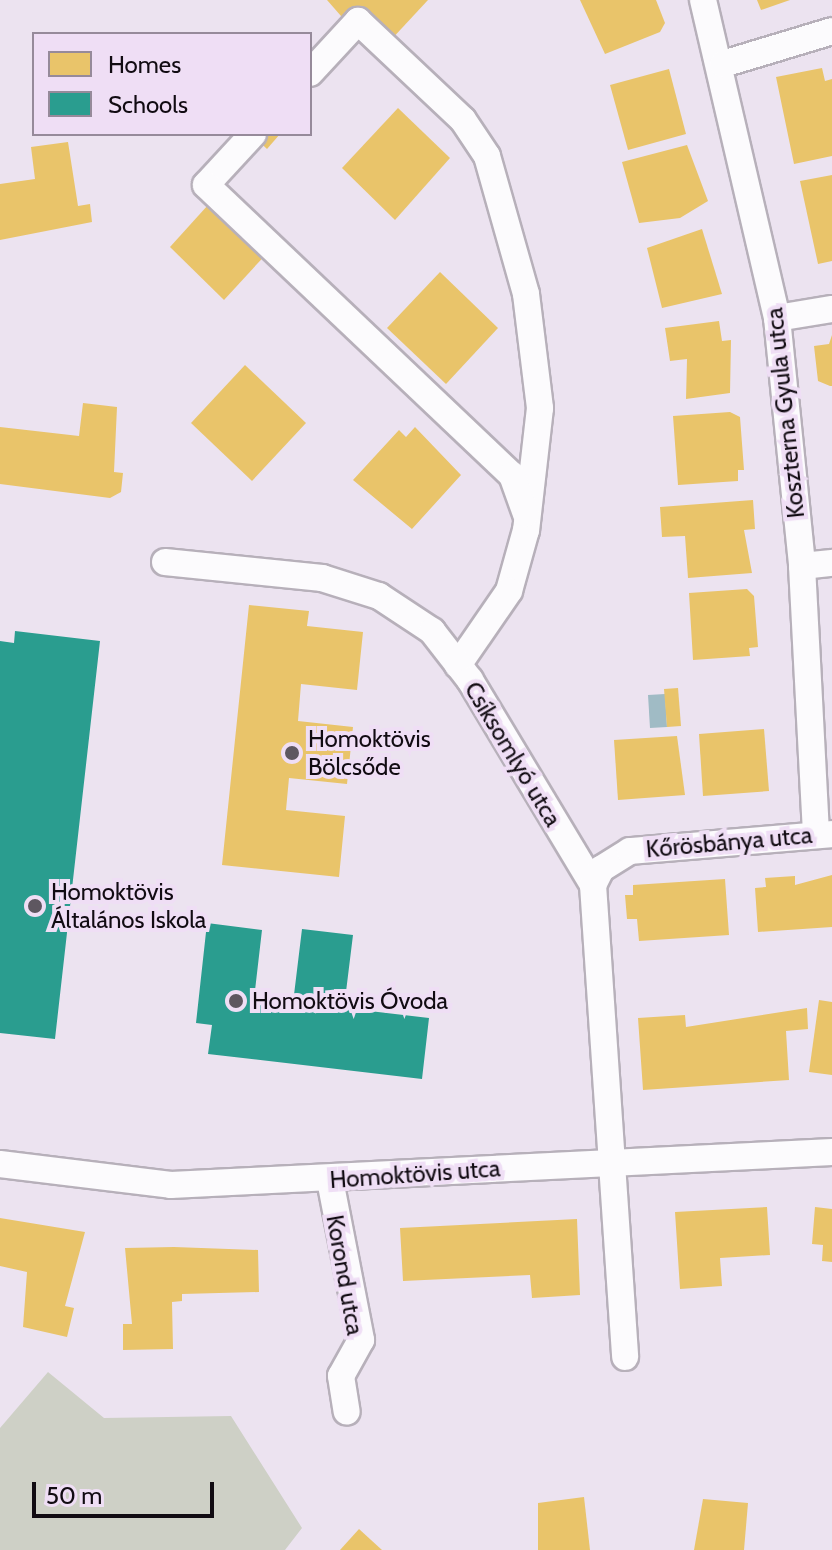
<!DOCTYPE html>
<html>
<head>
<meta charset="utf-8">
<style>
  body { margin:0 }
  #map { position:relative; width:832px; height:1550px; overflow:hidden; background:#ece3f0; font-family:Cabin,sans-serif }
  div>[style] { position:absolute }
  .green>* { inset:0; background:#ced0c6 }
  .water>* { inset:0; background:#a0bbc5 }
  .homes>* { inset:0; background:#e9c46a }
  .schools>* { inset:0; background:#2a9d8f }
  .roads { filter:drop-shadow(2px 0 #b7b0ba) drop-shadow(-2px 0 #b7b0ba) drop-shadow(0 2px #b7b0ba) drop-shadow(0 -2px #b7b0ba) }
  .minor>* { height:26px; margin:-13px; padding:0 13px; transform-origin:13px; border-radius:13px; background:#fcfbfd }
  .dots>* { width:22px; height:22px; translate:-50% -50%; box-sizing:border-box; border:4px solid #efdef5; border-radius:50% }
  span { translate:-50% -50%; white-space:nowrap; text-align:center; line-height:1.15; -webkit-text-stroke:8px #efdef5; paint-order:stroke }
  .street-label { font-size:24px; color:#110b12 }
  .poi-label { font-size:24px; color:#110b12 }
  .left { translate:0 -50%; text-align:left }
  .legend { position:absolute; left:32px; top:32px; width:280px; height:104px; box-sizing:border-box; background:#efdef5; border:2px solid #968a9a; margin:0; padding:10px 14px; list-style:none; font-size:24px; color:#110b12 }
  .legend li { display:flex; align-items:center; gap:16px; height:40px }
  .legend b { width:40px; border:2px solid #968a9a }
  .scale { position:absolute; left:32px; top:1482px; width:182px; height:36px; box-sizing:border-box; border:4px solid #110b12; border-top:0; padding-left:10px; font-size:24px; line-height:28px; white-space:nowrap; color:#110b12; -webkit-text-stroke:6px #efdef5; paint-order:stroke }
</style>
</head>
<body>
<div id="map">
  <div class="green">
    <i style="clip-path:polygon(48px 1372px,104px 1418px,231px 1416px,302px 1528px,285px 1550px,0 1550px,0 1428px)"></i>
  </div>
  <div class="water">
    <i style="clip-path:polygon(665px 694px,667px 727px,650px 728px,648px 695px)"></i>
  </div>
  <div class="homes">
    <i style="clip-path:polygon(327px 0,428px 0,376px 56px)"></i>
    <i style="clip-path:polygon(580px 0,656px 0,665px 23px,660px 32px,605px 54px)"></i>
    <i style="clip-path:polygon(757px 0,790px 0,761px 10px)"></i>
    <i style="clip-path:polygon(822px 68px,825px 81px,832px 79px,832px 156px,794px 164px,776px 77px)"></i>
    <i style="clip-path:polygon(669px 69px,686px 134px,628px 150px,610px 85px)"></i>
    <i style="clip-path:polygon(398px 108px,450px 158px,395px 220px,342px 168px)"></i>
    <i style="clip-path:polygon(251px 134px,280px 134px,267px 149px)"></i>
    <i style="clip-path:polygon(68px 142px,78px 206px,90px 204px,92px 222px,0 240px,0 184px,35px 179px,31px 147px)"></i>
    <i style="clip-path:polygon(687px 145px,708px 201px,680px 218px,639px 223px,622px 162px)"></i>
    <i style="clip-path:polygon(832px 175px,832px 261px,818px 264px,800px 181px)"></i>
    <i style="clip-path:polygon(227px 184px,281px 238px,224px 300px,170px 247px)"></i>
    <i style="clip-path:polygon(702px 229px,722px 294px,662px 308px,647px 248px)"></i>
    <i style="clip-path:polygon(440px 272px,498px 328px,446px 384px,387px 328px)"></i>
    <i style="clip-path:polygon(719px 321px,722px 341px,731px 340px,730px 393px,686px 399px,687px 359px,670px 361px,665px 328px)"></i>
    <i style="clip-path:polygon(832px 335px,832px 386px,830px 386px,818px 381px,814px 346px,829px 344px)"></i>
    <i style="clip-path:polygon(245px 365px,306px 423px,252px 481px,191px 423px)"></i>
    <i style="clip-path:polygon(83px 403px,117px 407px,114px 472px,123px 473px,121px 492px,110px 498px,0 484px,0 427px,79px 436px)"></i>
    <i style="clip-path:polygon(730px 412px,740px 417px,744px 470px,738px 470px,738px 481px,678px 485px,673px 416px)"></i>
    <i style="clip-path:polygon(415px 427px,461px 475px,412px 529px,353px 480px,399px 430px,406px 437px)"></i>
    <i style="clip-path:polygon(753px 500px,755px 529px,744px 530px,752px 573px,688px 578px,685px 536px,662px 537px,660px 507px)"></i>
    <i style="clip-path:polygon(747px 589px,754px 596px,758px 647px,749px 648px,750px 656px,693px 660px,689px 593px)"></i>
    <i style="clip-path:polygon(249px 605px,309px 611px,307px 626px,363px 632px,357px 690px,301px 684px,298px 721px,353px 727px,347px 784px,289px 778px,286px 810px,345px 816px,339px 877px,222px 865px)"></i>
    <i style="clip-path:polygon(678px 688px,681px 726px,667px 727px,664px 689px)"></i>
    <i style="clip-path:polygon(764px 729px,769px 791px,703px 796px,699px 734px)"></i>
    <i style="clip-path:polygon(677px 736px,685px 795px,618px 800px,614px 740px)"></i>
    <i style="clip-path:polygon(832px 875px,832px 927px,758px 932px,755px 888px,766px 887px,765px 878px,795px 876px,795px 885px)"></i>
    <i style="clip-path:polygon(725px 879px,729px 935px,639px 941px,637px 919px,627px 919px,625px 895px,633px 895px,633px 885px)"></i>
    <i style="clip-path:polygon(819px 1000px,832px 1002px,832px 1075px,809px 1072px)"></i>
    <i style="clip-path:polygon(807px 1008px,808px 1029px,786px 1031px,789px 1080px,643px 1090px,638px 1018px,685px 1015px,686px 1027px)"></i>
    <i style="clip-path:polygon(767px 1207px,770px 1255px,720px 1258px,722px 1286px,680px 1289px,675px 1212px)"></i>
    <i style="clip-path:polygon(815px 1207px,832px 1209px,832px 1262px,822px 1261px,823px 1245px,812px 1244px)"></i>
    <i style="clip-path:polygon(0 1218px,85px 1232px,65px 1306px,74px 1308px,67px 1337px,23px 1327px,27px 1272px,0 1266px)"></i>
    <i style="clip-path:polygon(577px 1219px,580px 1295px,532px 1298px,530px 1275px,403px 1281px,400px 1228px)"></i>
    <i style="clip-path:polygon(174px 1247px,258px 1250px,259px 1292px,182px 1294px,182px 1301px,172px 1302px,173px 1349px,123px 1350px,123px 1324px,132px 1324px,125px 1248px)"></i>
    <i style="clip-path:polygon(584px 1497px,590px 1550px,538px 1550px,538px 1503px)"></i>
    <i style="clip-path:polygon(703px 1499px,748px 1503px,744px 1550px,694px 1550px)"></i>
    <i style="clip-path:polygon(359px 1529px,382px 1550px,340px 1550px)"></i>
  </div>
  <div class="schools">
    <i style="clip-path:polygon(15px 631px,100px 641px,55px 1039px,0 1033px,0 641px,14px 643px)"></i>
    <i style="clip-path:polygon(207px 923px,262px 930px,254px 999px,293px 1003px,302px 929px,353px 935px,344px 1008px,429px 1018px,422px 1079px,208px 1054px,212px 1025px,196px 1023px)"></i>
  </div>
  <div class="roads">
    <div class="minor">
      <i style="left:703px;top:0;width:326px;rotate:76.9deg"></i>
      <i style="left:777px;top:318px;width:249px;rotate:84.2deg"></i>
      <i style="left:802px;top:566px;width:269px;rotate:87deg"></i>
      <i style="left:723px;top:64px;width:114px;rotate:-16.8deg"></i>
      <i style="left:310px;top:73px;width:71px;rotate:-47.3deg"></i>
      <i style="left:358px;top:21px;width:144px;rotate:43.3deg"></i>
      <i style="left:463px;top:120px;width:43px;rotate:56.3deg"></i>
      <i style="left:487px;top:156px;width:143px;rotate:74.2deg"></i>
      <i style="left:526px;top:294px;width:115px;rotate:83deg"></i>
      <i style="left:540px;top:408px;width:123px;rotate:96.5deg"></i>
      <i style="left:526px;top:530px;width:63px;rotate:105.6deg"></i>
      <i style="left:509px;top:591px;width:90px;rotate:124.6deg"></i>
      <i style="left:253px;top:134px;width:69px;rotate:132.7deg"></i>
      <i style="left:206px;top:185px;width:422px;rotate:43.5deg"></i>
      <i style="left:512px;top:475px;width:41px;rotate:70.3deg"></i>
      <i style="left:777px;top:318px;width:56px;rotate:-9.3deg"></i>
      <i style="left:165px;top:562px;width:158px;rotate:5.8deg"></i>
      <i style="left:322px;top:578px;width:60px;rotate:17.5deg"></i>
      <i style="left:379px;top:596px;width:64px;rotate:33.4deg"></i>
      <i style="left:432px;top:631px;width:62px;rotate:52.2deg"></i>
      <i style="left:470px;top:680px;width:239px;rotate:59deg"></i>
      <i style="left:593px;top:885px;width:473px;rotate:86.1deg"></i>
      <i style="left:802px;top:566px;width:30px;rotate:-6deg"></i>
      <i style="left:593px;top:885px;width:18px;rotate:-63deg"></i>
      <i style="left:601px;top:869px;width:34px;rotate:-32deg"></i>
      <i style="left:630px;top:851px;width:203px;rotate:-4.8deg"></i>
      <i style="left:0;top:1164px;width:172px;rotate:7deg"></i>
      <i style="left:171px;top:1185px;width:662px;rotate:-2.86deg"></i>
      <i style="left:330px;top:1180px;width:163px;rotate:79deg"></i>
      <i style="left:361px;top:1340px;width:41px;rotate:119.1deg"></i>
      <i style="left:341px;top:1376px;width:36px;rotate:81deg"></i>
    </div>
  </div>
  <div class="dots">
    <i style="left:292px;top:753px;background:#5e5760"></i>
    <i style="left:35px;top:906px;background:#5e5760"></i>
    <i style="left:236px;top:1001px;background:#5e5760"></i>
  </div>
  <div class="street-label">
    <span style="left:785px;top:413px;rotate:-96deg">Koszterna Gyula utca</span>
    <span style="left:513px;top:754px;rotate:59deg">Csíksomlyó utca</span>
    <span style="left:729px;top:842px;rotate:-5deg">Kőrösbánya utca</span>
    <span style="left:415px;top:1174px;rotate:-4deg">Homoktövis utca</span>
    <span style="left:345px;top:1275px;rotate:80deg">Korond utca</span>
  </div>
  <div class="poi-label">
    <span class="left" style="left:308px;top:753px">Homoktövis<br>Bölcsőde</span>
    <span class="left" style="left:51px;top:906px">Homoktövis<br>Általános Iskola</span>
    <span class="left" style="left:252px;top:1001px">Homoktövis Óvoda</span>
  </div>
  <ul class="legend">
  <li><b style="height:22px;background:#e9c46a"></b>Homes</li>
  <li><b style="height:22px;background:#2a9d8f"></b>Schools</li>
  </ul>
  <div class="scale">50 m</div>
</div>
</body>
</html>
